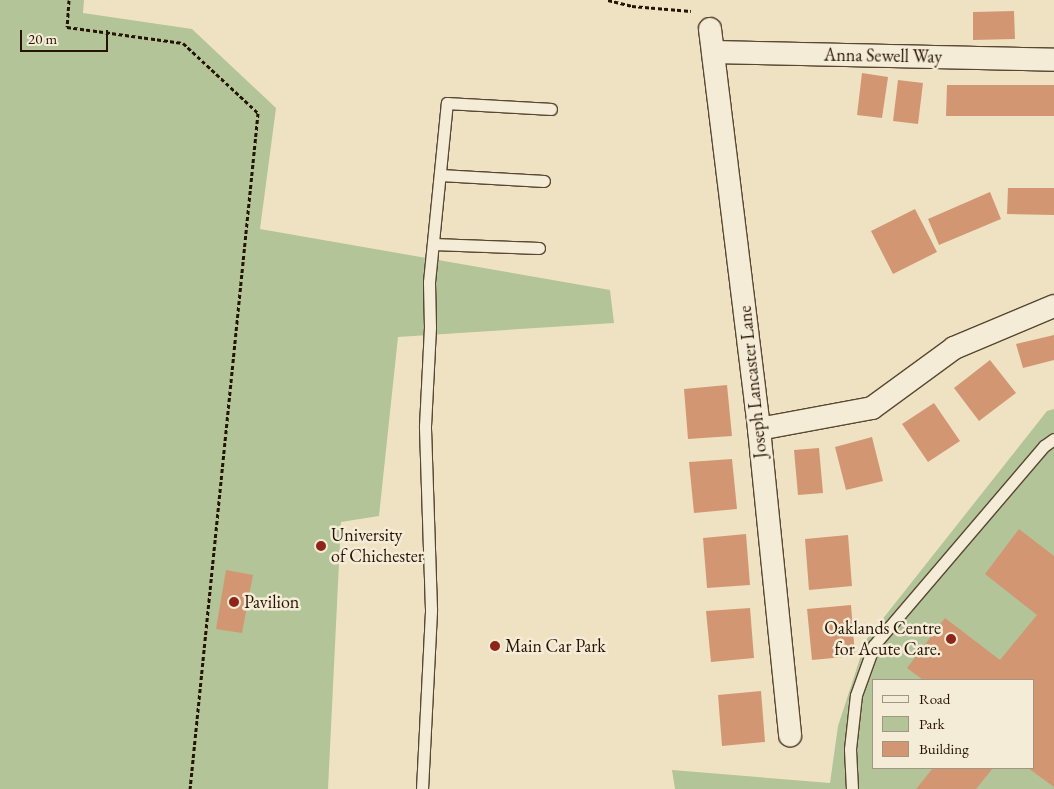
<!DOCTYPE html>
<html>
<head>
<meta charset="utf-8">
<style>
  body { margin:0 }
  #map { position:relative; width:1054px; height:789px; overflow:hidden; background:#efe2c3; font-family:"EB Garamond",serif }
  div>[style] { position:absolute }
  .green>* { inset:0; background:#b3c499 }
  .building>* { inset:0; background:#d39673 }
  .path>* { height:3px; margin-top:-1.5px; transform-origin:0; background:repeating-linear-gradient(90deg,#251400 0 4px,transparent 0 6.5px) }
  .roads { filter:drop-shadow(1px 0 #584831) drop-shadow(-1px 0 #584831) drop-shadow(0 1px #584831) drop-shadow(0 -1px #584831) }
  .service>* { height:11px; margin:-5.5px; padding:0 5.5px; transform-origin:5.5px; border-radius:5.5px; background:#f5ecd8 }
  .minor>* { height:22px; margin:-11px; padding:0 11px; transform-origin:11px; border-radius:11px; background:#f5ecd8 }
  .dots>* { width:14px; height:14px; translate:-50% -50%; box-sizing:border-box; border:2px solid #f5ecd8; border-radius:50% }
  span { translate:-50% -50%; white-space:nowrap; text-align:center; line-height:1.15; -webkit-text-stroke:5px #f5ecd8; paint-order:stroke }
  .street-label { font-size:18px; color:#251400 }
  .poi-label { font-size:18px; color:#251400 }
  .left { translate:0 -50%; text-align:left }
  .right { translate:-100% -50%; text-align:right }
  .legend { position:absolute; left:872px; top:679px; width:162px; height:90px; box-sizing:border-box; background:#f5ecd8; border:1px solid #a29682; margin:0; padding:6px 9px; list-style:none; font-size:15px; color:#251400 }
  .legend li { display:flex; align-items:center; gap:10px; height:25px }
  .legend b { width:25px; border:1px solid #a29682 }
  .scale { position:absolute; left:20px; top:30px; width:88px; height:22px; box-sizing:border-box; border:2px solid #251400; border-top:0; padding-left:6px; font-size:15px; line-height:18px; white-space:nowrap; color:#251400; -webkit-text-stroke:4px #f5ecd8; paint-order:stroke }
</style>
</head>
<body>
<div id="map">
  <div class="green">
    <i style="clip-path:polygon(0 0,84px 0,83px 13px,192px 29px,276px 108px,260px 229px,610px 290px,614px 323px,398px 337px,379px 516px,341px 522px,328px 789px,0 789px)"></i>
    <i style="clip-path:polygon(evenodd,1054px 409px,1054px 789px,675px 789px,672px 770px,830px 783px,838px 726px,866px 640px,1047px 411px,1054px 409px,873px 680px,1033px 680px,1033px 768px,873px 768px,873px 680px)"></i>
  </div>
  <div class="building">
    <i style="clip-path:polygon(1014px 11px,1015px 39px,973px 40px,973px 12px)"></i>
    <i style="clip-path:polygon(862px 73px,888px 77px,882px 118px,857px 115px)"></i>
    <i style="clip-path:polygon(898px 80px,923px 83px,918px 124px,893px 121px)"></i>
    <i style="clip-path:polygon(947px 85px,1054px 85px,1054px 116px,946px 116px)"></i>
    <i style="clip-path:polygon(1008px 188px,1054px 188px,1054px 215px,1007px 214px)"></i>
    <i style="clip-path:polygon(990px 192px,1001px 219px,939px 245px,928px 219px)"></i>
    <i style="clip-path:polygon(915px 209px,937px 252px,893px 274px,871px 231px)"></i>
    <i style="clip-path:polygon(1054px 335px,1054px 360px,1023px 368px,1016px 344px)"></i>
    <i style="clip-path:polygon(990px 360px,1016px 393px,979px 421px,954px 388px)"></i>
    <i style="clip-path:polygon(727px 385px,732px 436px,688px 439px,684px 389px)"></i>
    <i style="clip-path:polygon(934px 403px,960px 441px,928px 462px,902px 424px)"></i>
    <i style="clip-path:polygon(872px 437px,883px 481px,846px 490px,835px 447px)"></i>
    <i style="clip-path:polygon(819px 448px,823px 493px,798px 495px,794px 450px)"></i>
    <i style="clip-path:polygon(732px 459px,737px 509px,694px 513px,689px 462px)"></i>
    <i style="clip-path:polygon(1019px 529px,1054px 556px,1054px 787px,1028px 768px,1033px 768px,1033px 680px,923px 680px,907px 668px,945px 618px,1000px 660px,1037px 615px,985px 574px)"></i>
    <i style="clip-path:polygon(746px 534px,750px 585px,707px 588px,703px 538px)"></i>
    <i style="clip-path:polygon(848px 535px,852px 586px,809px 590px,805px 539px)"></i>
    <i style="clip-path:polygon(226px 570px,253px 575px,242px 633px,216px 629px)"></i>
    <i style="clip-path:polygon(851px 605px,855px 656px,812px 660px,807px 609px)"></i>
    <i style="clip-path:polygon(750px 608px,754px 658px,711px 662px,706px 611px)"></i>
    <i style="clip-path:polygon(761px 691px,765px 742px,722px 746px,718px 695px)"></i>
    <i style="clip-path:polygon(933px 768px,993px 768px,976px 789px,916px 789px)"></i>
  </div>
  <div class="path">
    <i style="left:69px;top:0;width:27px;rotate:94deg"></i>
    <i style="left:67px;top:27px;width:117px;rotate:7.9deg"></i>
    <i style="left:183px;top:43px;width:103px;rotate:43deg"></i>
    <i style="left:258px;top:113px;width:679px;rotate:95.74deg"></i>
    <i style="left:608px;top:0;width:25px;rotate:14deg"></i>
    <i style="left:632px;top:6px;width:59px;rotate:4.8deg"></i>
  </div>
  <div class="roads">
    <div class="service">
      <i style="left:440px;top:175px;width:104px;rotate:3.3deg"></i>
      <i style="left:433px;top:244px;width:106px;rotate:2.2deg"></i>
      <i style="left:422px;top:789px;width:180px;rotate:-87.1deg"></i>
      <i style="left:431px;top:609px;width:183px;rotate:-91.9deg"></i>
      <i style="left:425px;top:426px;width:99px;rotate:-87.1deg"></i>
      <i style="left:430px;top:327px;width:45px;rotate:-91.3deg"></i>
      <i style="left:429px;top:282px;width:180px;rotate:-84.3deg"></i>
      <i style="left:447px;top:103px;width:104px;rotate:3.3deg"></i>
      <i style="left:852px;top:789px;width:40px;rotate:-92.9deg"></i>
      <i style="left:850px;top:749px;width:54px;rotate:-83.7deg"></i>
      <i style="left:856px;top:695px;width:53px;rotate:-70.2deg"></i>
      <i style="left:874px;top:645px;width:262px;rotate:-49.5deg"></i>
      <i style="left:1044px;top:446px;width:12px;rotate:-35deg"></i>
    </div>
    <div class="minor">
      <i style="left:710px;top:29px;width:403px;rotate:83deg"></i>
      <i style="left:759px;top:429px;width:308px;rotate:84.2deg"></i>
      <i style="left:713px;top:52px;width:341px;rotate:1.3deg"></i>
      <i style="left:759px;top:429px;width:115px;rotate:-10.5deg"></i>
      <i style="left:872px;top:408px;width:102px;rotate:-36.2deg"></i>
      <i style="left:954px;top:348px;width:108px;rotate:-22.8deg"></i>
    </div>
  </div>
  <div class="dots">
    <i style="left:321px;top:546px;background:#8f2418"></i>
    <i style="left:234px;top:602px;background:#8f2418"></i>
    <i style="left:951px;top:639px;background:#8f2418"></i>
    <i style="left:495px;top:646px;background:#8f2418"></i>
  </div>
  <div class="street-label">
    <span style="left:883px;top:56px;rotate:1deg">Anna Sewell Way</span>
    <span style="left:753px;top:382px;rotate:-96deg">Joseph Lancaster Lane</span>
  </div>
  <div class="poi-label">
    <span class="left" style="left:331px;top:546px">University<br>of Chichester</span>
    <span class="left" style="left:244px;top:602px">Pavilion</span>
    <span class="right" style="left:941px;top:639px">Oaklands Centre<br>for Acute Care.</span>
    <span class="left" style="left:505px;top:646px">Main Car Park</span>
  </div>
  <ul class="legend">
  <li><b style="height:6px;background:#f5ecd8"></b>Road</li>
  <li><b style="height:14px;background:#b3c499"></b>Park</li>
  <li><b style="height:14px;background:#d39673"></b>Building</li>
  </ul>
  <div class="scale">20 m</div>
</div>
</body>
</html>
